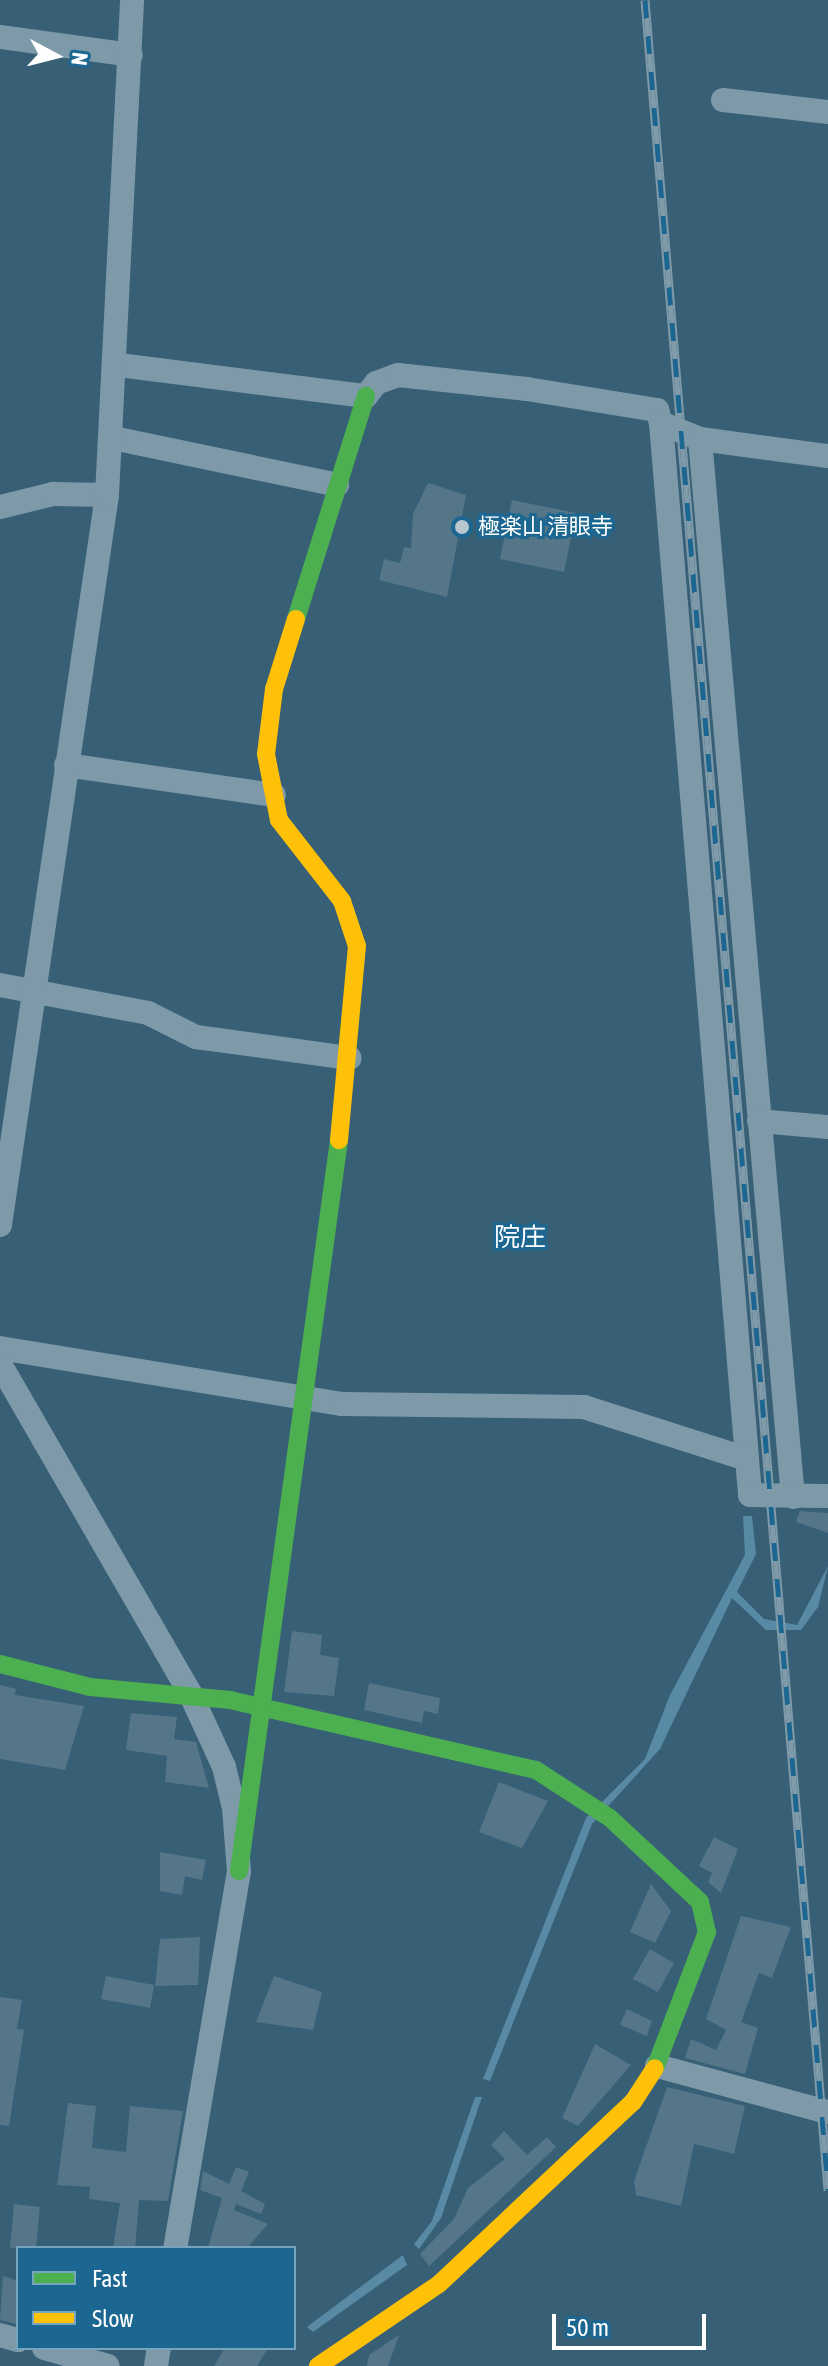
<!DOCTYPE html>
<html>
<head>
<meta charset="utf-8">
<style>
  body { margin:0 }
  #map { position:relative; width:828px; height:2366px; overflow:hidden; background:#375f76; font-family:"Asap Condensed","Noto Sans JP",sans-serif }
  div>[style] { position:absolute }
  .water>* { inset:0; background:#598aa5 }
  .building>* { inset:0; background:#557688 }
  .street>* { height:24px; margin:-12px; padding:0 12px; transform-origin:12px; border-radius:12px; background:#7e9aa9 }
  .fast>* { height:18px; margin:-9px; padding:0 9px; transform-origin:9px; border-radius:9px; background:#4caf50 }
  .slow>* { height:18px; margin:-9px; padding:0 9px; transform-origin:9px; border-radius:9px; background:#ffc107 }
  .rail>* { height:9px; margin-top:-4.5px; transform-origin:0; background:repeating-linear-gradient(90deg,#1c6791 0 18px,#7f9aa9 0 36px); box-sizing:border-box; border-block:2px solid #7f9aa9 }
  .dots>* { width:22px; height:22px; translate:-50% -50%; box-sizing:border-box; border:4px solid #1c6791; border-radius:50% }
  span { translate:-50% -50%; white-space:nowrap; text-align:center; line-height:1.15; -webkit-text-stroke:6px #1c6791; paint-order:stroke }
  .poi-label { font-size:22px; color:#fff }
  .left { translate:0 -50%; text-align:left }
  .quarter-label { font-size:26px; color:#fff }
  .legend { position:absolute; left:16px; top:2246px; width:280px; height:104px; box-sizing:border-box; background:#1c6791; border:2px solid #77a4bd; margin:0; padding:10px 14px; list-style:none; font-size:24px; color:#fff }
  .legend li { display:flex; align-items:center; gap:16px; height:40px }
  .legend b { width:40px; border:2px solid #77a4bd }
  .north { position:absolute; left:16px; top:16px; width:80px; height:80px; -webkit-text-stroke:6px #1c6791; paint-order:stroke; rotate:97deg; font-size:22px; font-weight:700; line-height:32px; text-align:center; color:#fff }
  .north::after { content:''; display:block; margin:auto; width:28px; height:36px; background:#fff; clip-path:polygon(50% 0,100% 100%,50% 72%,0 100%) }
  .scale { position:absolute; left:552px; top:2314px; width:154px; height:36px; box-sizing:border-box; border:4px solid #fff; border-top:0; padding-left:10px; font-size:24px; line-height:28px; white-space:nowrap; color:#fff; -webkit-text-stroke:6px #1c6791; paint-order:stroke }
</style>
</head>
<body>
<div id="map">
  <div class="water">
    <i style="clip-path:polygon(743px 1516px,752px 1516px,756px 1554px,737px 1592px,764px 1619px,797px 1625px,828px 1566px,818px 1607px,801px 1630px,766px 1630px,732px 1598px,660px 1749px,592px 1824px,490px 2081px,483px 2079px,586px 1818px,645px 1759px,670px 1695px,745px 1555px)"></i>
    <i style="clip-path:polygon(475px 2097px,482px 2097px,441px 2218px,419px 2249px,414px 2244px,432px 2221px)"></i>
    <i style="clip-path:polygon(403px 2255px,407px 2265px,313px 2332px,307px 2327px)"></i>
  </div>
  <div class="building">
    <i style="clip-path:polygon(428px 483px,466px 495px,447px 597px,379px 580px,384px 559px,400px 563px,404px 547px,411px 548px,413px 514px)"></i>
    <i style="clip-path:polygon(512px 500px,576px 513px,564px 572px,500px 559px)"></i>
    <i style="clip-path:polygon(800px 1511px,828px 1513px,828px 1533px,796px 1522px)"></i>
    <i style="clip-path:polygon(292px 1631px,322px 1635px,320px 1655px,339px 1658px,334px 1696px,284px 1692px)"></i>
    <i style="clip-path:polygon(369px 1683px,440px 1698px,438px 1714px,424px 1711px,422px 1723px,364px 1710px)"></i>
    <i style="clip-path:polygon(0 1685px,16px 1689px,15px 1695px,84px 1706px,65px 1770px,0 1759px)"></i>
    <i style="clip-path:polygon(131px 1713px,177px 1717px,174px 1739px,196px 1742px,209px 1788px,165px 1782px,167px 1756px,126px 1750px)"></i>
    <i style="clip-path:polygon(499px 1782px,548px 1801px,522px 1848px,479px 1832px)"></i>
    <i style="clip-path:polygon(714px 1837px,738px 1849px,721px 1893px,708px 1882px,712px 1873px,699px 1866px)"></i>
    <i style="clip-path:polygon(160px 1852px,206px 1860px,202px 1880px,185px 1876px,182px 1895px,160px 1891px)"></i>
    <i style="clip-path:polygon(651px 1884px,671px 1911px,655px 1943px,630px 1932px)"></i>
    <i style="clip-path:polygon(741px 1916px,791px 1927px,772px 1978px,759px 1973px,741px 2022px,758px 2028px,745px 2074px,685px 2058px,691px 2039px,716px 2050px,726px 2030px,706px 2019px)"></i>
    <i style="clip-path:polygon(200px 1937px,198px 1985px,155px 1986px,160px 1939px)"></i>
    <i style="clip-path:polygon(650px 1949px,674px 1963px,658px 1992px,633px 1979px)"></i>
    <i style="clip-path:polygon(106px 1976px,154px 1985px,150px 2008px,101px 1999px)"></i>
    <i style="clip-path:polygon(274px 1976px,322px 1992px,313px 2030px,256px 2022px)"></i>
    <i style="clip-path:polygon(0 1997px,22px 2000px,17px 2029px,24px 2030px,9px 2126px,0 2125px)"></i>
    <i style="clip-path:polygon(627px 2009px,652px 2021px,647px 2036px,620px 2025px)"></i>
    <i style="clip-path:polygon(595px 2044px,631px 2065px,578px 2126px,562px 2118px)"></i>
    <i style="clip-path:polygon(667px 2087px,745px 2106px,734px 2154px,694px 2144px,681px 2206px,636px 2195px,634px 2181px)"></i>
    <i style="clip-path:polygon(68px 2103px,96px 2106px,92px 2148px,126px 2152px,130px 2106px,183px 2111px,168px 2201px,139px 2200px,135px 2248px,113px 2248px,120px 2203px,89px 2199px,90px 2187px,57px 2185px)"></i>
    <i style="clip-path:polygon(504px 2131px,527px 2155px,547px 2137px,556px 2147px,429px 2266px,420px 2254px,454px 2219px,468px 2188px,505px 2159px,491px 2145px)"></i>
    <i style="clip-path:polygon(236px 2167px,249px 2172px,241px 2191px,265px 2204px,261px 2214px,236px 2204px,234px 2210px,268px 2224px,247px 2248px,208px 2248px,222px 2198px,200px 2190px,203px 2171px,229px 2184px)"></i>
    <i style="clip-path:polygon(14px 2204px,40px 2207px,36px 2248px,10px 2248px)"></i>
    <i style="clip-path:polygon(3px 2276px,18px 2281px,16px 2324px,0 2320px)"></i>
    <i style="clip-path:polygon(399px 2335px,388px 2366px,367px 2366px,369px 2355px)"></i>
    <i style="clip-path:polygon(225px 2348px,268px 2348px,257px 2366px,214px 2366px)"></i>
  </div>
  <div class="street">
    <i style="left:0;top:37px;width:132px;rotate:7.8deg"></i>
    <i style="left:723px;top:100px;width:106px;rotate:6.5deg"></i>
    <i style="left:119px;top:365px;width:249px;rotate:7.2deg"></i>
    <i style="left:366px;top:396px;width:16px;rotate:-52deg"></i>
    <i style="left:376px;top:383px;width:23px;rotate:-20deg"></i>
    <i style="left:398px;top:375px;width:130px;rotate:6.2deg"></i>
    <i style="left:527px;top:389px;width:132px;rotate:9.2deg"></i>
    <i style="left:657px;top:410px;width:14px;rotate:73deg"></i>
    <i style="left:661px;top:423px;width:42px;rotate:22.3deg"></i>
    <i style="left:700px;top:439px;width:129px;rotate:7.6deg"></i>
    <i style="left:661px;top:423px;width:1040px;rotate:85.25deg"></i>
    <i style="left:113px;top:438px;width:229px;rotate:11.8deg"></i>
    <i style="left:700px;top:439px;width:1062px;rotate:84.98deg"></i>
    <i style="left:0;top:507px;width:55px;rotate:-13.8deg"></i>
    <i style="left:53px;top:494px;width:54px;rotate:1.1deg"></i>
    <i style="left:66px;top:765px;width:210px;rotate:8.2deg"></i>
    <i style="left:0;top:985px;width:151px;rotate:10.7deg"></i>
    <i style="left:148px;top:1013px;width:54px;rotate:26.6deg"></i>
    <i style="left:196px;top:1037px;width:155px;rotate:7.8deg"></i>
    <i style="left:759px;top:1121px;width:69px;rotate:5deg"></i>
    <i style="left:0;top:1225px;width:738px;rotate:-81.66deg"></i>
    <i style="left:107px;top:495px;width:496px;rotate:-87.1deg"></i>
    <i style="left:0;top:1348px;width:347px;rotate:9.3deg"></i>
    <i style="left:342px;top:1404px;width:242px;rotate:0.7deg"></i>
    <i style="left:584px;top:1407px;width:171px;rotate:17.7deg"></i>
    <i style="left:747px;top:1459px;width:36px;rotate:85deg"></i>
    <i style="left:750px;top:1495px;width:78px;rotate:0.7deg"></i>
    <i style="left:0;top:1364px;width:380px;rotate:60deg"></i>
    <i style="left:190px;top:1693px;width:81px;rotate:65.3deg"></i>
    <i style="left:224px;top:1767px;width:42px;rotate:76.3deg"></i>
    <i style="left:234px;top:1808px;width:63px;rotate:85.5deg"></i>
    <i style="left:239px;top:1871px;width:382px;rotate:99.6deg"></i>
    <i style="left:657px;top:2066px;width:177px;rotate:15.1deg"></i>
    <i style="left:0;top:2335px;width:19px;rotate:16deg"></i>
    <i style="left:44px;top:2348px;width:66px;rotate:15.7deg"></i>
    <i style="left:156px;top:2366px;width:18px;rotate:-81deg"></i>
  </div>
  <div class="fast">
    <i style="left:296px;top:619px;width:234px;rotate:-72.6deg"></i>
    <i style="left:0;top:1664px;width:93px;rotate:14.3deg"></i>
    <i style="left:90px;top:1687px;width:141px;rotate:5.3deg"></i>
    <i style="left:230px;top:1700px;width:314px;rotate:12.9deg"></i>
    <i style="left:536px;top:1770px;width:88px;rotate:33deg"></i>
    <i style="left:610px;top:1818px;width:123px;rotate:43deg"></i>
    <i style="left:700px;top:1902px;width:31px;rotate:77deg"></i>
    <i style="left:707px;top:1932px;width:146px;rotate:110.9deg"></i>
    <i style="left:239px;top:1871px;width:738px;rotate:-82.21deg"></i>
  </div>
  <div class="slow">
    <i style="left:296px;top:619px;width:73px;rotate:107.4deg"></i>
    <i style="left:274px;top:689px;width:65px;rotate:97deg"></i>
    <i style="left:266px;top:754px;width:67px;rotate:78.9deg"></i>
    <i style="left:279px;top:820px;width:103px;rotate:52.1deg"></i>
    <i style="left:342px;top:901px;width:47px;rotate:71.6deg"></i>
    <i style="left:357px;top:946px;width:195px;rotate:95.3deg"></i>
    <i style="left:318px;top:2366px;width:146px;rotate:-34.1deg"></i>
    <i style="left:439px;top:2284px;width:266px;rotate:-43.2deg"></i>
    <i style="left:633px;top:2102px;width:40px;rotate:-57.1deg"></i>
  </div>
  <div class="rail">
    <i style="left:645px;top:0;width:2198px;rotate:85.22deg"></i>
  </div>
  <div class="dots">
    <i style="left:462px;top:527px;background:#b9c7cf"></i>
  </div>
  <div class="poi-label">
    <span class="left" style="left:478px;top:527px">極楽山 清眼寺</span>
  </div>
  <div class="quarter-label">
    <span style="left:520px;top:1238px">院庄</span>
  </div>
  <ul class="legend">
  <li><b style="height:10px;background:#4caf50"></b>Fast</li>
  <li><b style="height:10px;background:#ffc107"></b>Slow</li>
  </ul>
  <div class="north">N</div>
  <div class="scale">50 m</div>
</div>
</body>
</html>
